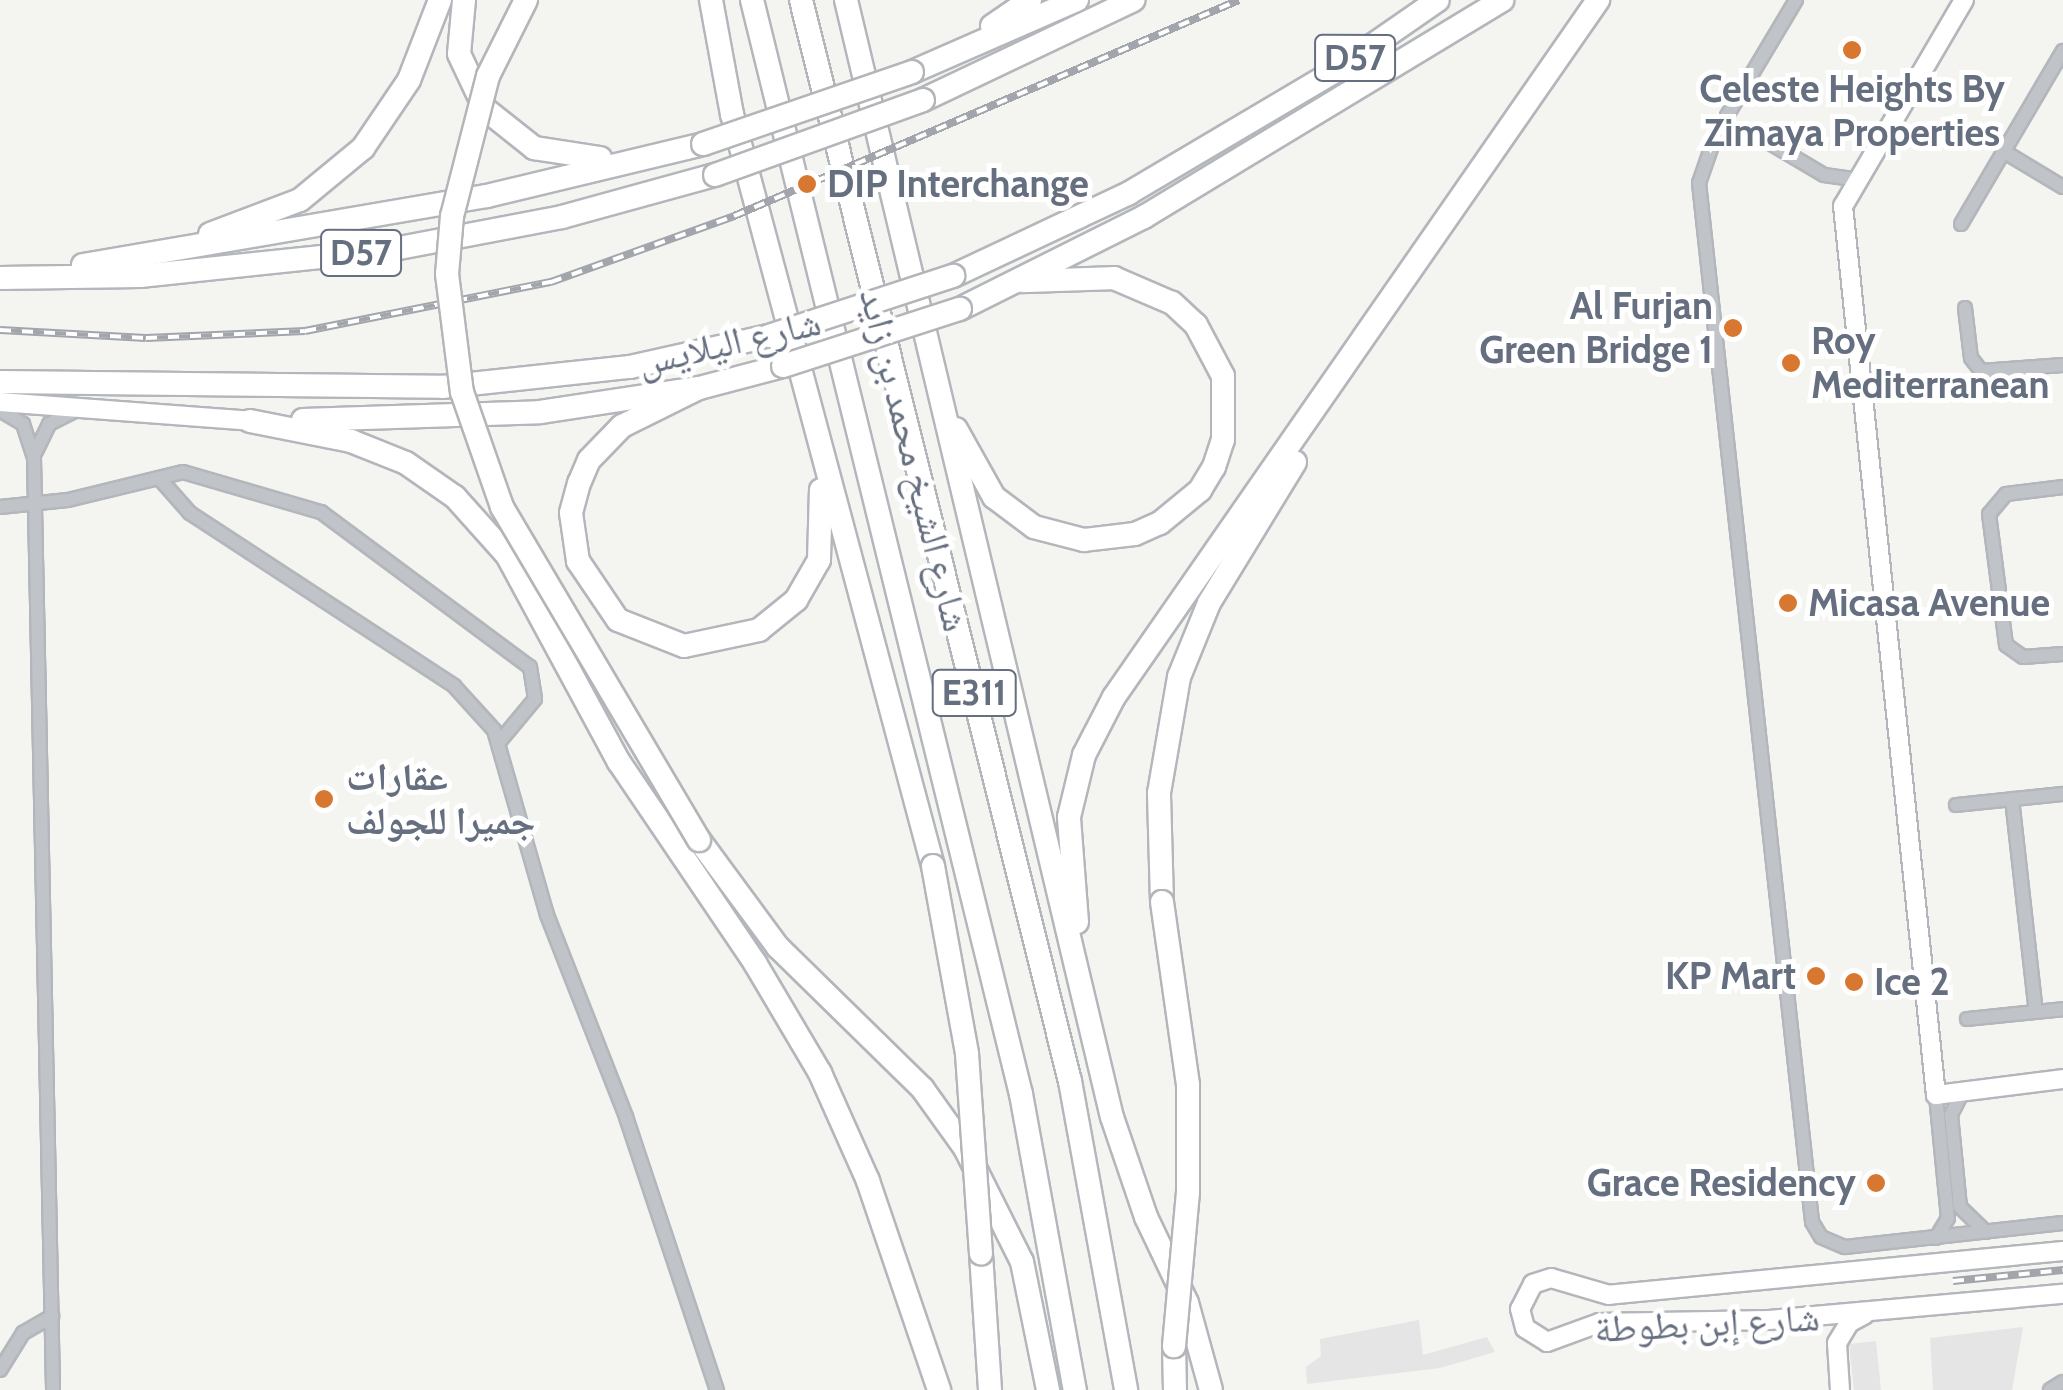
<!DOCTYPE html>
<html>
<head>
<meta charset="utf-8">
<style>
  body { margin:0 }
  #map { position:relative; width:2063px; height:1390px; overflow:hidden; background:#f4f5f1; font-family:Cabin,"Noto Naskh Arabic",sans-serif }
  div>[style] { position:absolute }
  .built>* { inset:0; background:#e5e5e5 }
  .roads { filter:drop-shadow(2px 0 #b3b6bb) drop-shadow(-2px 0 #b3b6bb) drop-shadow(0 2px #b3b6bb) drop-shadow(0 -2px #b3b6bb) }
  .street>* { height:12px; margin:-6px; padding:0 6px; transform-origin:6px; border-radius:6px; background:#c0c3c7 }
  .secondary>* { height:18px; margin:-9px; padding:0 9px; transform-origin:9px; border-radius:9px; background:#fff }
  .highway>* { height:22px; margin:-11px; padding:0 11px; transform-origin:11px; border-radius:11px; background:#fff }
  .rail>* { height:8px; margin-top:-4px; transform-origin:0; background:repeating-linear-gradient(90deg,#fff 0 11px,#a2a5ab 0 22px); box-sizing:border-box; border-block:2px solid #a2a5ab }
  .bridges { filter:drop-shadow(2px 0 #b3b5b9) drop-shadow(-2px 0 #b3b5b9) drop-shadow(0 2px #b3b5b9) drop-shadow(0 -2px #b3b5b9) }
  .highway-bridge>* { height:22px; margin:-11px; padding:0 11px; transform-origin:11px; border-radius:11px; background:#fff }
  .dots>* { width:28px; height:28px; translate:-50% -50%; box-sizing:border-box; border:5px solid #fff; border-radius:50% }
  span { translate:-50% -50%; white-space:nowrap; text-align:center; line-height:1.15; -webkit-text-stroke:10px #fff; paint-order:stroke }
  .shield-label span { padding:2px 8px; background:#fff; border:2px solid; border-radius:8px; -webkit-text-stroke-width:0 }
  .shield-label { font-size:35px; color:#666f80; font-weight:700 }
  .poi-label { font-size:38px; color:#666f80; font-weight:700 }
  .left { translate:0 -50%; text-align:left }
  .right { translate:-100% -50%; text-align:right }
  .street-label { font-size:38px; color:#666f80 }
</style>
</head>
<body>
<div id="map">
  <div class="built">
    <i style="clip-path:polygon(1419px 1320px,1423px 1355px,1487px 1337px,1495px 1352px,1440px 1368px,1307px 1384px,1306px 1367px,1321px 1356px,1320px 1339px)"></i>
    <i style="clip-path:polygon(2023px 1327px,2012px 1390px,1933px 1390px,1930px 1338px)"></i>
    <i style="clip-path:polygon(1876px 1341px,1881px 1390px,1854px 1390px,1849px 1344px)"></i>
  </div>
  <div class="roads">
    <div class="street">
      <i style="left:1796px;top:0;width:156px;rotate:120.8deg"></i>
      <i style="left:1716px;top:134px;width:52px;rotate:109.1deg"></i>
      <i style="left:1699px;top:183px;width:1045px;rotate:83.79deg"></i>
      <i style="left:1812px;top:1222px;width:17px;rotate:59deg"></i>
      <i style="left:1821px;top:1237px;width:26px;rotate:23deg"></i>
      <i style="left:1845px;top:1247px;width:219px;rotate:-6.3deg"></i>
      <i style="left:1716px;top:134px;width:32px;rotate:-7deg"></i>
      <i style="left:1748px;top:130px;width:88px;rotate:30.6deg"></i>
      <i style="left:1824px;top:175px;width:29px;rotate:8deg"></i>
      <i style="left:2003px;top:151px;width:70px;rotate:31deg"></i>
      <i style="left:1961px;top:224px;width:201px;rotate:-59.5deg"></i>
      <i style="left:1965px;top:308px;width:50px;rotate:83.2deg"></i>
      <i style="left:1971px;top:358px;width:16px;rotate:52deg"></i>
      <i style="left:1981px;top:371px;width:82px;rotate:-4.2deg"></i>
      <i style="left:0;top:410px;width:27px;rotate:31deg"></i>
      <i style="left:23px;top:424px;width:36px;rotate:72deg"></i>
      <i style="left:34px;top:458px;width:932px;rotate:88.83deg"></i>
      <i style="left:36px;top:451px;width:30px;rotate:-64deg"></i>
      <i style="left:49px;top:424px;width:29px;rotate:-27deg"></i>
      <i style="left:159px;top:478px;width:47px;rotate:48.5deg"></i>
      <i style="left:190px;top:513px;width:316px;rotate:33.2deg"></i>
      <i style="left:454px;top:686px;width:59px;rotate:47.7deg"></i>
      <i style="left:494px;top:730px;width:192px;rotate:74deg"></i>
      <i style="left:547px;top:915px;width:217px;rotate:68.6deg"></i>
      <i style="left:626px;top:1117px;width:288px;rotate:71.6deg"></i>
      <i style="left:2063px;top:487px;width:57px;rotate:173deg"></i>
      <i style="left:2006px;top:494px;width:26px;rotate:130deg"></i>
      <i style="left:1989px;top:514px;width:132px;rotate:82.6deg"></i>
      <i style="left:2006px;top:645px;width:21px;rotate:35deg"></i>
      <i style="left:2023px;top:657px;width:40px;rotate:-4.3deg"></i>
      <i style="left:0;top:507px;width:68px;rotate:-5.9deg"></i>
      <i style="left:68px;top:500px;width:118px;rotate:-13.7deg"></i>
      <i style="left:183px;top:472px;width:144px;rotate:16.2deg"></i>
      <i style="left:321px;top:512px;width:260px;rotate:36.6deg"></i>
      <i style="left:530px;top:667px;width:32px;rotate:81deg"></i>
      <i style="left:535px;top:699px;width:55px;rotate:129.8deg"></i>
      <i style="left:2012px;top:799px;width:214px;rotate:83.6deg"></i>
      <i style="left:1956px;top:805px;width:108px;rotate:-5.9deg"></i>
      <i style="left:1967px;top:1019px;width:97px;rotate:-5.9deg"></i>
      <i style="left:1963px;top:1091px;width:27px;rotate:117deg"></i>
      <i style="left:1951px;top:1115px;width:92px;rotate:84.4deg"></i>
      <i style="left:1960px;top:1207px;width:36px;rotate:44deg"></i>
      <i style="left:1936px;top:1238px;width:23px;rotate:-59deg"></i>
      <i style="left:1948px;top:1218px;width:124px;rotate:-95.6deg"></i>
      <i style="left:0;top:1370px;width:44px;rotate:-58.1deg"></i>
      <i style="left:23px;top:1333px;width:34px;rotate:-30deg"></i>
      <i style="left:2050px;top:1390px;width:15px;rotate:-32deg"></i>
    </div>
    <div class="secondary">
      <i style="left:1964px;top:0;width:239px;rotate:120.4deg"></i>
      <i style="left:1843px;top:206px;width:894px;rotate:84.03deg"></i>
      <i style="left:1936px;top:1095px;width:128px;rotate:-7.2deg"></i>
      <i style="left:0;top:402px;width:251px;rotate:4.3deg"></i>
      <i style="left:2063px;top:1251px;width:456px;rotate:174.5deg"></i>
      <i style="left:1609px;top:1295px;width:60px;rotate:-163.7deg"></i>
      <i style="left:1551px;top:1278px;width:19px;rotate:162deg"></i>
      <i style="left:1533px;top:1284px;width:28px;rotate:117deg"></i>
      <i style="left:1520px;top:1309px;width:20px;rotate:75deg"></i>
      <i style="left:1525px;top:1328px;width:26px;rotate:32deg"></i>
      <i style="left:1547px;top:1342px;width:55px;rotate:-20.1deg"></i>
      <i style="left:1599px;top:1323px;width:170px;rotate:-1deg"></i>
      <i style="left:1769px;top:1320px;width:295px;rotate:-5.1deg"></i>
      <i style="left:1840px;top:1390px;width:47px;rotate:-93.7deg"></i>
      <i style="left:1837px;top:1343px;width:23px;rotate:-59deg"></i>
      <i style="left:1849px;top:1323px;width:18px;rotate:-29deg"></i>
    </div>
    <div class="highway">
      <i style="left:464px;top:0;width:54px;rotate:95.3deg"></i>
      <i style="left:459px;top:54px;width:61px;rotate:64.7deg"></i>
      <i style="left:485px;top:109px;width:63px;rotate:38.5deg"></i>
      <i style="left:534px;top:148px;width:67px;rotate:8.6deg"></i>
      <i style="left:711px;top:0;width:116px;rotate:79.6deg"></i>
      <i style="left:732px;top:114px;width:778px;rotate:75.04deg"></i>
      <i style="left:752px;top:0;width:1127px;rotate:76.19deg"></i>
      <i style="left:1021px;top:1094px;width:301px;rotate:79.7deg"></i>
      <i style="left:801px;top:0;width:1114px;rotate:76.03deg"></i>
      <i style="left:1070px;top:1081px;width:314px;rotate:79.7deg"></i>
      <i style="left:846px;top:0;width:1148px;rotate:76.61deg"></i>
      <i style="left:1112px;top:1117px;width:106px;rotate:71.2deg"></i>
      <i style="left:1146px;top:1217px;width:95px;rotate:64.5deg"></i>
      <i style="left:1187px;top:1303px;width:90px;rotate:74.6deg"></i>
      <i style="left:992px;top:26px;width:46px;rotate:-34.4deg"></i>
      <i style="left:912px;top:72px;width:180px;rotate:-23.6deg"></i>
      <i style="left:923px;top:100px;width:233px;rotate:-25.4deg"></i>
      <i style="left:210px;top:234px;width:96px;rotate:-20.7deg"></i>
      <i style="left:300px;top:200px;width:82px;rotate:-39.5deg"></i>
      <i style="left:363px;top:148px;width:82px;rotate:-55.9deg"></i>
      <i style="left:409px;top:80px;width:86px;rotate:-68.8deg"></i>
      <i style="left:83px;top:265px;width:410px;rotate:-9.7deg"></i>
      <i style="left:487px;top:196px;width:222px;rotate:-13.5deg"></i>
      <i style="left:953px;top:276px;width:195px;rotate:-25.2deg"></i>
      <i style="left:1129px;top:193px;width:238px;rotate:-30.6deg"></i>
      <i style="left:1334px;top:72px;width:126px;rotate:-34.7deg"></i>
      <i style="left:0;top:278px;width:140px;rotate:-0.8deg"></i>
      <i style="left:140px;top:276px;width:250px;rotate:-6deg"></i>
      <i style="left:389px;top:250px;width:176px;rotate:-10.8deg"></i>
      <i style="left:562px;top:217px;width:159px;rotate:-15.4deg"></i>
      <i style="left:960px;top:309px;width:206px;rotate:-26.6deg"></i>
      <i style="left:1144px;top:217px;width:419px;rotate:-31.2deg"></i>
      <i style="left:0;top:382px;width:442px;rotate:0.6deg"></i>
      <i style="left:442px;top:387px;width:189px;rotate:-6.1deg"></i>
      <i style="left:630px;top:367px;width:142px;rotate:-12.6deg"></i>
      <i style="left:699px;top:388px;width:86px;rotate:153.7deg"></i>
      <i style="left:622px;top:426px;width:47px;rotate:134.1deg"></i>
      <i style="left:589px;top:460px;width:25px;rotate:113deg"></i>
      <i style="left:579px;top:483px;width:31px;rotate:105deg"></i>
      <i style="left:571px;top:513px;width:49px;rotate:81.7deg"></i>
      <i style="left:578px;top:561px;width:71px;rotate:55.9deg"></i>
      <i style="left:618px;top:620px;width:71px;rotate:21.5deg"></i>
      <i style="left:684px;top:646px;width:77px;rotate:-12deg"></i>
      <i style="left:759px;top:630px;width:48px;rotate:-39deg"></i>
      <i style="left:796px;top:600px;width:46px;rotate:-60.1deg"></i>
      <i style="left:819px;top:560px;width:70px;rotate:-88.4deg"></i>
      <i style="left:303px;top:420px;width:237px;rotate:-1.9deg"></i>
      <i style="left:540px;top:412px;width:161px;rotate:-8.6deg"></i>
      <i style="left:699px;top:388px;width:87px;rotate:-14.7deg"></i>
      <i style="left:250px;top:421px;width:103px;rotate:11.2deg"></i>
      <i style="left:351px;top:441px;width:59px;rotate:21.8deg"></i>
      <i style="left:406px;top:463px;width:60px;rotate:34.8deg"></i>
      <i style="left:455px;top:497px;width:78px;rotate:48.1deg"></i>
      <i style="left:507px;top:555px;width:235px;rotate:61.6deg"></i>
      <i style="left:619px;top:762px;width:243px;rotate:55.9deg"></i>
      <i style="left:755px;top:963px;width:128px;rotate:59.4deg"></i>
      <i style="left:820px;top:1073px;width:118px;rotate:66deg"></i>
      <i style="left:868px;top:1181px;width:221px;rotate:71.2deg"></i>
      <i style="left:956px;top:429px;width:78px;rotate:60.8deg"></i>
      <i style="left:994px;top:497px;width:50px;rotate:36.9deg"></i>
      <i style="left:1034px;top:527px;width:52px;rotate:14.6deg"></i>
      <i style="left:1084px;top:540px;width:51px;rotate:-6.7deg"></i>
      <i style="left:1135px;top:534px;width:27px;rotate:-24deg"></i>
      <i style="left:1160px;top:523px;width:52px;rotate:-39.5deg"></i>
      <i style="left:1200px;top:490px;width:27px;rotate:-59deg"></i>
      <i style="left:1214px;top:467px;width:28px;rotate:-72deg"></i>
      <i style="left:1223px;top:440px;width:64px;rotate:-90deg"></i>
      <i style="left:1223px;top:376px;width:58px;rotate:-117.9deg"></i>
      <i style="left:1196px;top:325px;width:33px;rotate:-137deg"></i>
      <i style="left:1172px;top:303px;width:63px;rotate:-156.7deg"></i>
      <i style="left:1114px;top:278px;width:91px;rotate:178.1deg"></i>
      <i style="left:699px;top:840px;width:133px;rotate:53.6deg"></i>
      <i style="left:778px;top:947px;width:202px;rotate:44.4deg"></i>
      <i style="left:922px;top:1088px;width:74px;rotate:54.4deg"></i>
      <i style="left:965px;top:1148px;width:127px;rotate:63.4deg"></i>
      <i style="left:1022px;top:1262px;width:131px;rotate:78.5deg"></i>
      <i style="left:1162px;top:902px;width:109px;rotate:-91.6deg"></i>
      <i style="left:1159px;top:793px;width:118px;rotate:-80.2deg"></i>
      <i style="left:1179px;top:677px;width:80px;rotate:-67.9deg"></i>
      <i style="left:1209px;top:603px;width:165px;rotate:-58.6deg"></i>
      <i style="left:1077px;top:922px;width:105px;rotate:-94.4deg"></i>
      <i style="left:1069px;top:817px;width:64px;rotate:-76.4deg"></i>
      <i style="left:1084px;top:755px;width:65px;rotate:-62.7deg"></i>
      <i style="left:1114px;top:697px;width:849px;rotate:-55.22deg"></i>
      <i style="left:981px;top:1254px;width:136px;rotate:86.2deg"></i>
      <i style="left:1174px;top:1346px;width:44px;rotate:88.7deg"></i>
    </div>
  </div>
  <div class="rail">
    <i style="left:0;top:330px;width:146px;rotate:3.1deg"></i>
    <i style="left:146px;top:338px;width:159px;rotate:-2.5deg"></i>
    <i style="left:305px;top:331px;width:251px;rotate:-11.3deg"></i>
    <i style="left:551px;top:282px;width:195px;rotate:-19.8deg"></i>
    <i style="left:734px;top:216px;width:549px;rotate:-23.16deg"></i>
    <i style="left:1953px;top:1281px;width:111px;rotate:-5.7deg"></i>
  </div>
  <div class="bridges">
    <div class="highway-bridge">
      <i style="left:526px;top:0;width:85px;rotate:116.6deg"></i>
      <i style="left:488px;top:76px;width:145px;rotate:104.4deg"></i>
      <i style="left:452px;top:216px;width:58px;rotate:94.9deg"></i>
      <i style="left:447px;top:274px;width:119px;rotate:82.8deg"></i>
      <i style="left:462px;top:392px;width:122px;rotate:70.8deg"></i>
      <i style="left:502px;top:507px;width:387px;rotate:59.4deg"></i>
      <i style="left:703px;top:144px;width:221px;rotate:-19deg"></i>
      <i style="left:715px;top:175px;width:221px;rotate:-19.8deg"></i>
      <i style="left:769px;top:336px;width:194px;rotate:-18.1deg"></i>
      <i style="left:783px;top:366px;width:186px;rotate:-17.9deg"></i>
      <i style="left:933px;top:866px;width:191px;rotate:79.7deg"></i>
      <i style="left:967px;top:1054px;width:200px;rotate:86deg"></i>
      <i style="left:1162px;top:902px;width:185px;rotate:81.9deg"></i>
      <i style="left:1188px;top:1085px;width:107px;rotate:90deg"></i>
      <i style="left:1188px;top:1192px;width:155px;rotate:95.2deg"></i>
    </div>
  </div>
  <div class="dots">
    <i style="left:1852px;top:50px;background:#d77730"></i>
    <i style="left:807px;top:184px;background:#d77730"></i>
    <i style="left:1733px;top:328px;background:#d77730"></i>
    <i style="left:1791px;top:363px;background:#d77730"></i>
    <i style="left:1788px;top:603px;background:#d77730"></i>
    <i style="left:324px;top:799px;background:#d77730"></i>
    <i style="left:1816px;top:976px;background:#d77730"></i>
    <i style="left:1854px;top:982px;background:#d77730"></i>
    <i style="left:1876px;top:1183px;background:#d77730"></i>
  </div>
  <div class="shield-label">
    <span style="left:1355px;top:58px">D57</span>
    <span style="left:361px;top:253px">D57</span>
    <span style="left:974px;top:693px">E311</span>
  </div>
  <div class="poi-label">
    <span style="left:1852px;top:111px">Celeste Heights By<br>Zimaya Properties</span>
    <span class="left" style="left:827px;top:184px">DIP Interchange</span>
    <span class="right" style="left:1713px;top:328px">Al Furjan<br>Green Bridge 1</span>
    <span class="left" style="left:1811px;top:363px">Roy<br>Mediterranean</span>
    <span class="left" style="left:1808px;top:603px">Micasa Avenue</span>
    <span class="left" style="left:346px;top:799px">عقارات<br>جميرا للجولف</span>
    <span class="right" style="left:1796px;top:976px">KP Mart</span>
    <span class="left" style="left:1874px;top:982px">Ice 2</span>
    <span class="right" style="left:1856px;top:1183px">Grace Residency</span>
  </div>
  <div class="street-label">
    <span style="left:729px;top:342px;rotate:-13deg">شارع اليلايس</span>
    <span style="left:915px;top:460px;rotate:76deg">شارع الشيخ محمد بن زايد</span>
    <span style="left:1707px;top:1323px;rotate:-3deg">شارع إبن بطوطة</span>
  </div>
</div>
</body>
</html>
